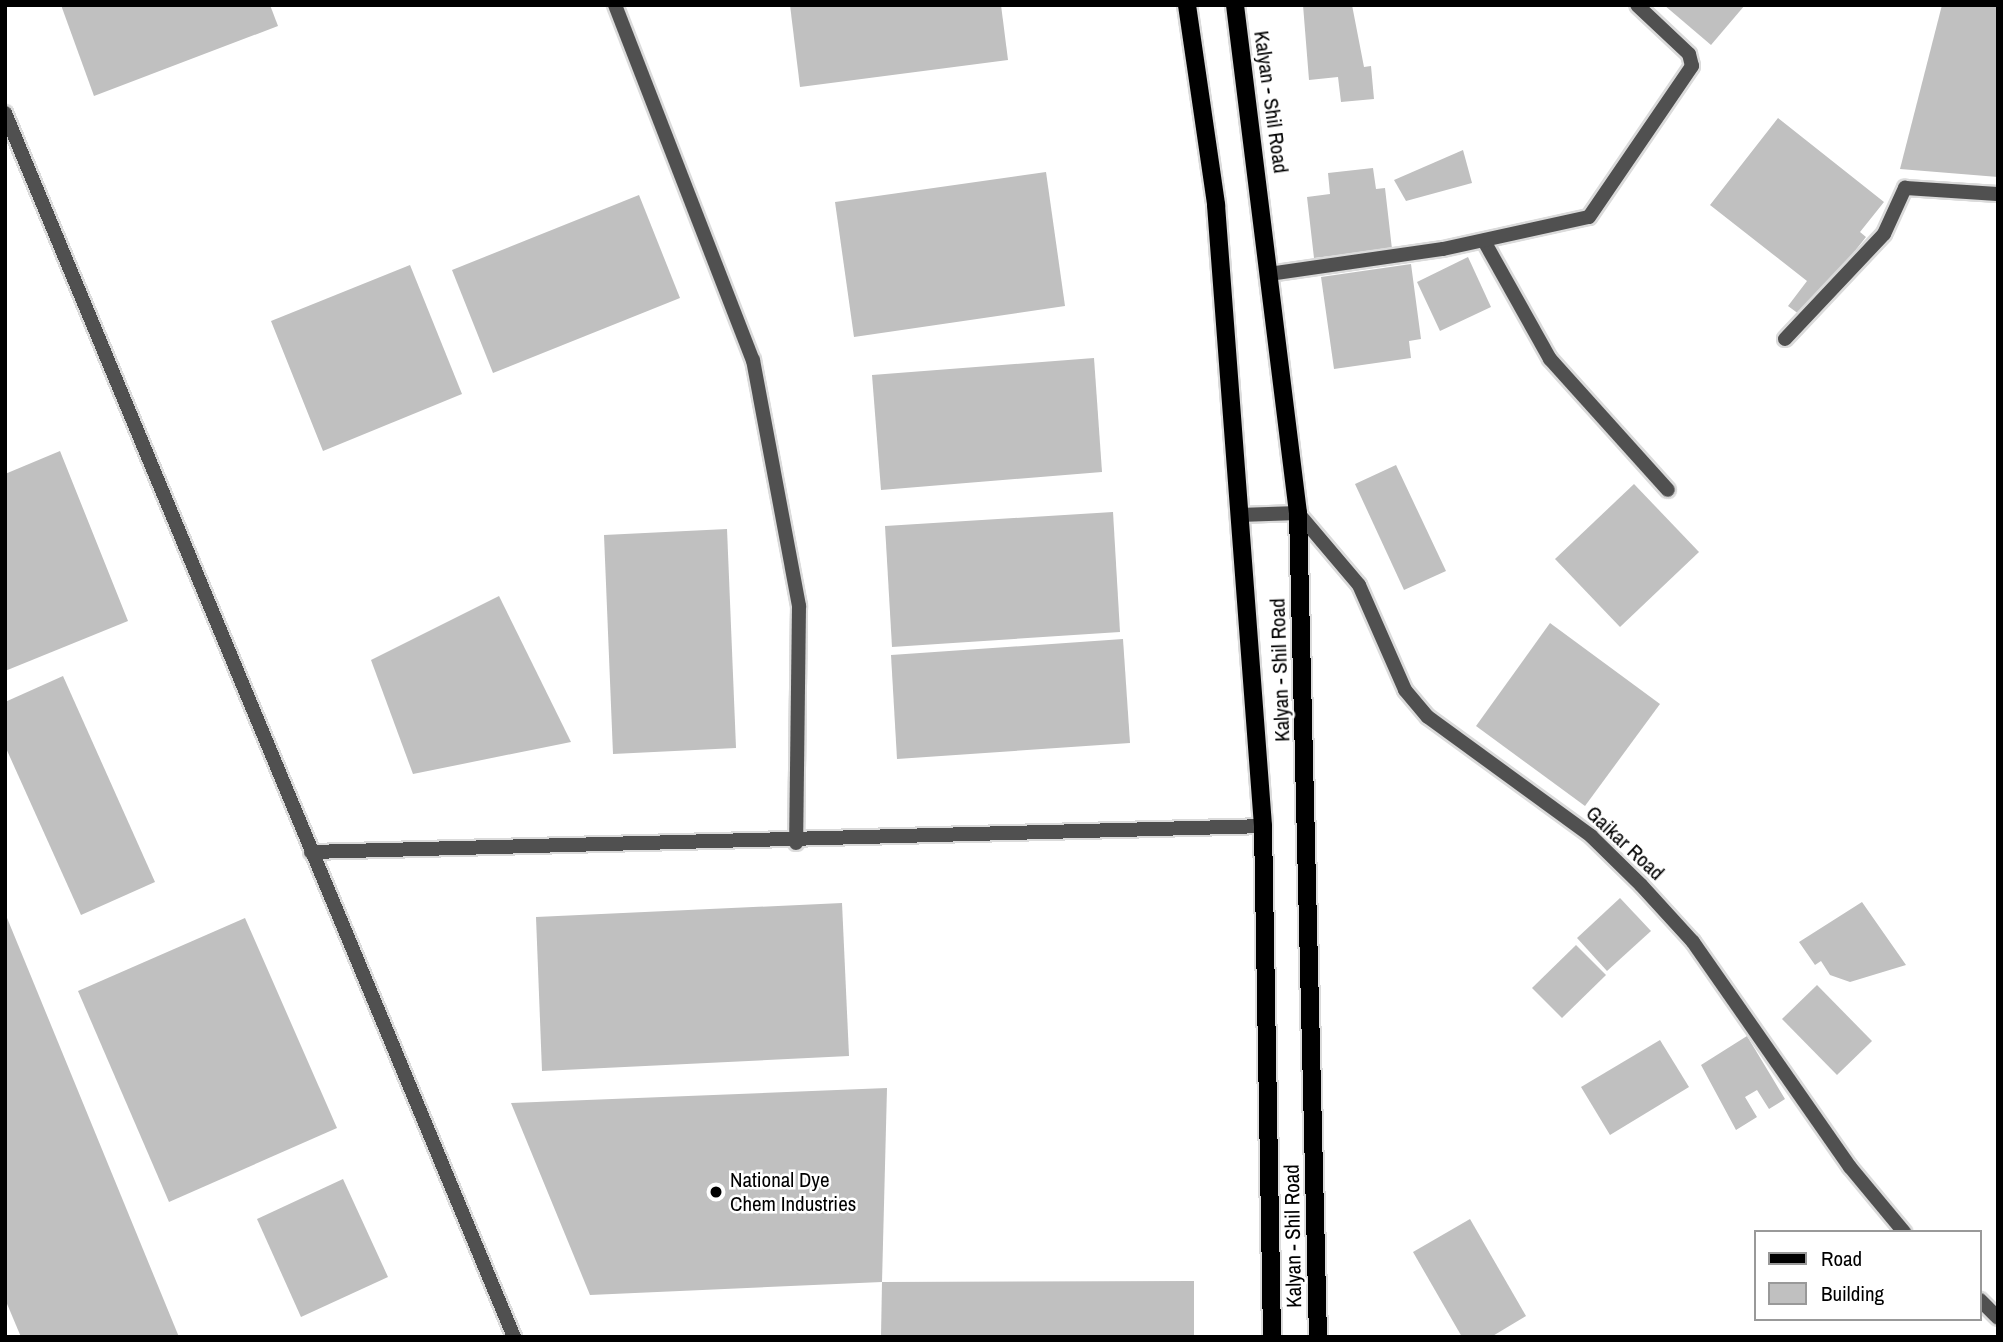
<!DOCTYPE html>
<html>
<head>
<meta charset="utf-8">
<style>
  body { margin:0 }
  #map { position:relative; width:2003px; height:1342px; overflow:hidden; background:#fff; font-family:"Archivo Narrow",sans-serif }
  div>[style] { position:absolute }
  .building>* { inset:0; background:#c0c0c0 }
  .roads { filter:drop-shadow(2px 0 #dbdbdb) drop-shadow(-2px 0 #dbdbdb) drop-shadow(0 2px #dbdbdb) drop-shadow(0 -2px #dbdbdb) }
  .service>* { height:14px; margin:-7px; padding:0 7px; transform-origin:7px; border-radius:7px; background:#505050 }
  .minor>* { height:14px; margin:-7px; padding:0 7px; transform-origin:7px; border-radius:7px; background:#505050 }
  .tertiary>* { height:14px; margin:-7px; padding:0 7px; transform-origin:7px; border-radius:7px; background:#505050 }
  .primary>* { height:18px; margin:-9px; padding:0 9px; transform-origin:9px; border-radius:9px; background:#000 }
  .dots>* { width:19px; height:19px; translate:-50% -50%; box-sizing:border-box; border:4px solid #fff; border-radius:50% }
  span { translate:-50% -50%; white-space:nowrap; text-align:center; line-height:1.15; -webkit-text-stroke:5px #fff; paint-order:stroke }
  .street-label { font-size:21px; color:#000 }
  .poi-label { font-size:21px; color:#000 }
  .left { translate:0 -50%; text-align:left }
  .frame { position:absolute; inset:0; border:7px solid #000; pointer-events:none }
  .legend { position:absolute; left:1754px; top:1230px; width:228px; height:91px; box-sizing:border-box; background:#fff; border:2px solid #999; margin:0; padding:9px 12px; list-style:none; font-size:21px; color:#000 }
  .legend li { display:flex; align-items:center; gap:14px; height:35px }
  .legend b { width:35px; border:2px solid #999 }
</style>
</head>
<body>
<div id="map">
  <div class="building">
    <i style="clip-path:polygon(61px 5px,270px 5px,278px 26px,94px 96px)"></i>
    <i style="clip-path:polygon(790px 5px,1001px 5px,1008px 60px,800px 87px)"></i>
    <i style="clip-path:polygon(1303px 5px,1352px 5px,1364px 67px,1371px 66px,1374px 99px,1341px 102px,1338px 77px,1309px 80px)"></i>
    <i style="clip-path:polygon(1664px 5px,1745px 5px,1711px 45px)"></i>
    <i style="clip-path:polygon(1942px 5px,1998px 5px,1998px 177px,1900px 169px)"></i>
    <i style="clip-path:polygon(1778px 118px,1884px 202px,1860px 232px,1866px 237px,1803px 317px,1788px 306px,1807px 281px,1710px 205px)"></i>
    <i style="clip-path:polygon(1463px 150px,1472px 183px,1406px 201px,1394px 180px)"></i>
    <i style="clip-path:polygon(1373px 168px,1376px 189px,1385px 188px,1392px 249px,1314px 258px,1307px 197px,1330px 194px,1328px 173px)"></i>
    <i style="clip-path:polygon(1046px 172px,1065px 306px,854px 337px,835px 202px)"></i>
    <i style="clip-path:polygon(639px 195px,680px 298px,493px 373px,452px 270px)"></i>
    <i style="clip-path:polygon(1468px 257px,1491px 307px,1440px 331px,1417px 282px)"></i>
    <i style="clip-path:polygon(1411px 264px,1421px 339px,1409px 341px,1411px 358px,1334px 369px,1321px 277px)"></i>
    <i style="clip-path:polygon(410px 265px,462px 394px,323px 451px,271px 321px)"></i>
    <i style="clip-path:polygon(1094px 358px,1102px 472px,881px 490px,872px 375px)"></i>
    <i style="clip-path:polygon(60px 451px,128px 621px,5px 671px,5px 474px)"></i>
    <i style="clip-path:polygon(1396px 465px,1446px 571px,1404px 590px,1355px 484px)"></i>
    <i style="clip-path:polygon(1634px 484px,1699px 552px,1620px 627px,1555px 559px)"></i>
    <i style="clip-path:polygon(1113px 512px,1120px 632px,892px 647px,885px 526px)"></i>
    <i style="clip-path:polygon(727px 529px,736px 748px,613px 754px,604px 535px)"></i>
    <i style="clip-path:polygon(499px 596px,571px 742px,413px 774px,371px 660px)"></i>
    <i style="clip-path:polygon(1550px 623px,1660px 704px,1585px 806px,1476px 726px)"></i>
    <i style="clip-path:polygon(1123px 639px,1130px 743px,897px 759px,891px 655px)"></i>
    <i style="clip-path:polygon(63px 676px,155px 882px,81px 915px,5px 746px,5px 702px)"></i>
    <i style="clip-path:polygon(1620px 898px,1651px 931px,1607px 971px,1577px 938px)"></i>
    <i style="clip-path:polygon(1862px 902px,1906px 965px,1850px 982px,1830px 975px,1821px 961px,1815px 965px,1799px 942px)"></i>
    <i style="clip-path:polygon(842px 903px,849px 1056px,542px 1071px,536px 917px)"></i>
    <i style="clip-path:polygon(5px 913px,179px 1337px,21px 1337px,5px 1299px)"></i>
    <i style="clip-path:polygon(245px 918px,337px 1128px,169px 1202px,78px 991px)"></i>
    <i style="clip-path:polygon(1576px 945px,1606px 975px,1562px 1018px,1532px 988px)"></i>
    <i style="clip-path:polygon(1817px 985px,1872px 1041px,1837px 1075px,1782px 1019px)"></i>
    <i style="clip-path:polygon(1747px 1036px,1785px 1099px,1769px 1109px,1757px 1090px,1745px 1097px,1757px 1117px,1736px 1130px,1701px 1065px)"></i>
    <i style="clip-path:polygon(1660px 1040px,1689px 1087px,1610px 1135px,1581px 1087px)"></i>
    <i style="clip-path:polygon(887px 1088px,882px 1282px,590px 1295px,511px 1103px)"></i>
    <i style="clip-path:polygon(343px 1179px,388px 1277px,301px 1317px,257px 1219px)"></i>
    <i style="clip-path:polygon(1470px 1219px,1526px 1316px,1491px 1337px,1462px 1337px,1413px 1252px)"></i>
    <i style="clip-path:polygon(1194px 1281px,1194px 1337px,881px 1337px,882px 1282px)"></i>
  </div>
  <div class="roads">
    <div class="service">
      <i style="left:615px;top:5px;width:381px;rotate:68.8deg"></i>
      <i style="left:753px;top:360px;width:250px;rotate:79.4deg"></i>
      <i style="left:799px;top:606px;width:237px;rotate:90.7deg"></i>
    </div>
    <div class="minor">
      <i style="left:1484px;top:241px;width:135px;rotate:60.8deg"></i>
      <i style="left:1550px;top:359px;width:176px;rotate:48deg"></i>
      <i style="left:1269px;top:274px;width:176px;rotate:-8.2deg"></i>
      <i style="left:1443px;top:249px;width:149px;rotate:-12.4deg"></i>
      <i style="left:1589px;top:217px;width:183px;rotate:-55.7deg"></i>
      <i style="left:1692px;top:66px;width:12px;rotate:-104deg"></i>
      <i style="left:1689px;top:54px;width:71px;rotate:-136.7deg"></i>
      <i style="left:1785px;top:339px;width:144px;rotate:-46.7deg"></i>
      <i style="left:1884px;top:234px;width:51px;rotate:-65.5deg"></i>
      <i style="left:1905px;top:188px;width:93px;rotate:3.7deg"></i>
      <i style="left:1239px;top:515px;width:59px;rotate:-1.9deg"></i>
      <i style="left:1298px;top:513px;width:94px;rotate:49.7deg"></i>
      <i style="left:1359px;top:585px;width:115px;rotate:66.3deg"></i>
      <i style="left:1405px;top:690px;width:35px;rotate:50deg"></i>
      <i style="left:1428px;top:717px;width:202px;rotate:36.1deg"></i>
      <i style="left:1591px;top:836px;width:70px;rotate:44.4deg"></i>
      <i style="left:1641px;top:885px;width:77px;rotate:47.6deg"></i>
      <i style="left:1693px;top:942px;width:274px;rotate:55.1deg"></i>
      <i style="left:1850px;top:1167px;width:85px;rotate:50.3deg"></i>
      <i style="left:311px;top:852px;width:952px;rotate:-1.56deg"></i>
      <i style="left:1980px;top:1300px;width:25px;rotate:45deg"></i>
    </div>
    <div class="tertiary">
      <i style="left:5px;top:113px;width:1326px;rotate:67.42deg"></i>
    </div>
    <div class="primary">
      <i style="left:1187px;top:5px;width:202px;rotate:81.7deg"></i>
      <i style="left:1216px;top:205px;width:623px;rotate:85.67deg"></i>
      <i style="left:1263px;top:826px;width:511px;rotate:88.99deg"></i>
      <i style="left:1235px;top:5px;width:512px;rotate:82.93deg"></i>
      <i style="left:1298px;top:513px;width:824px;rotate:88.61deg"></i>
    </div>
  </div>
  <div class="dots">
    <i style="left:716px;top:1192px;background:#000"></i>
  </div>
  <div class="street-label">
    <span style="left:1271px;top:102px;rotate:82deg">Kalyan - Shil Road</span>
    <span style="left:1280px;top:670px;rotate:-92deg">Kalyan - Shil Road</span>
    <span style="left:1625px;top:843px;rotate:43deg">Gaikar Road</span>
    <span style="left:1293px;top:1236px;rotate:-91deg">Kalyan - Shil Road</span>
  </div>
  <div class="poi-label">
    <span class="left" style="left:730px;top:1192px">National Dye<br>Chem Industries</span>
  </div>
  <div class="frame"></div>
  <ul class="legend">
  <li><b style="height:9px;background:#000"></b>Road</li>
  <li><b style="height:19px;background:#c0c0c0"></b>Building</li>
  </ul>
</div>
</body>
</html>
